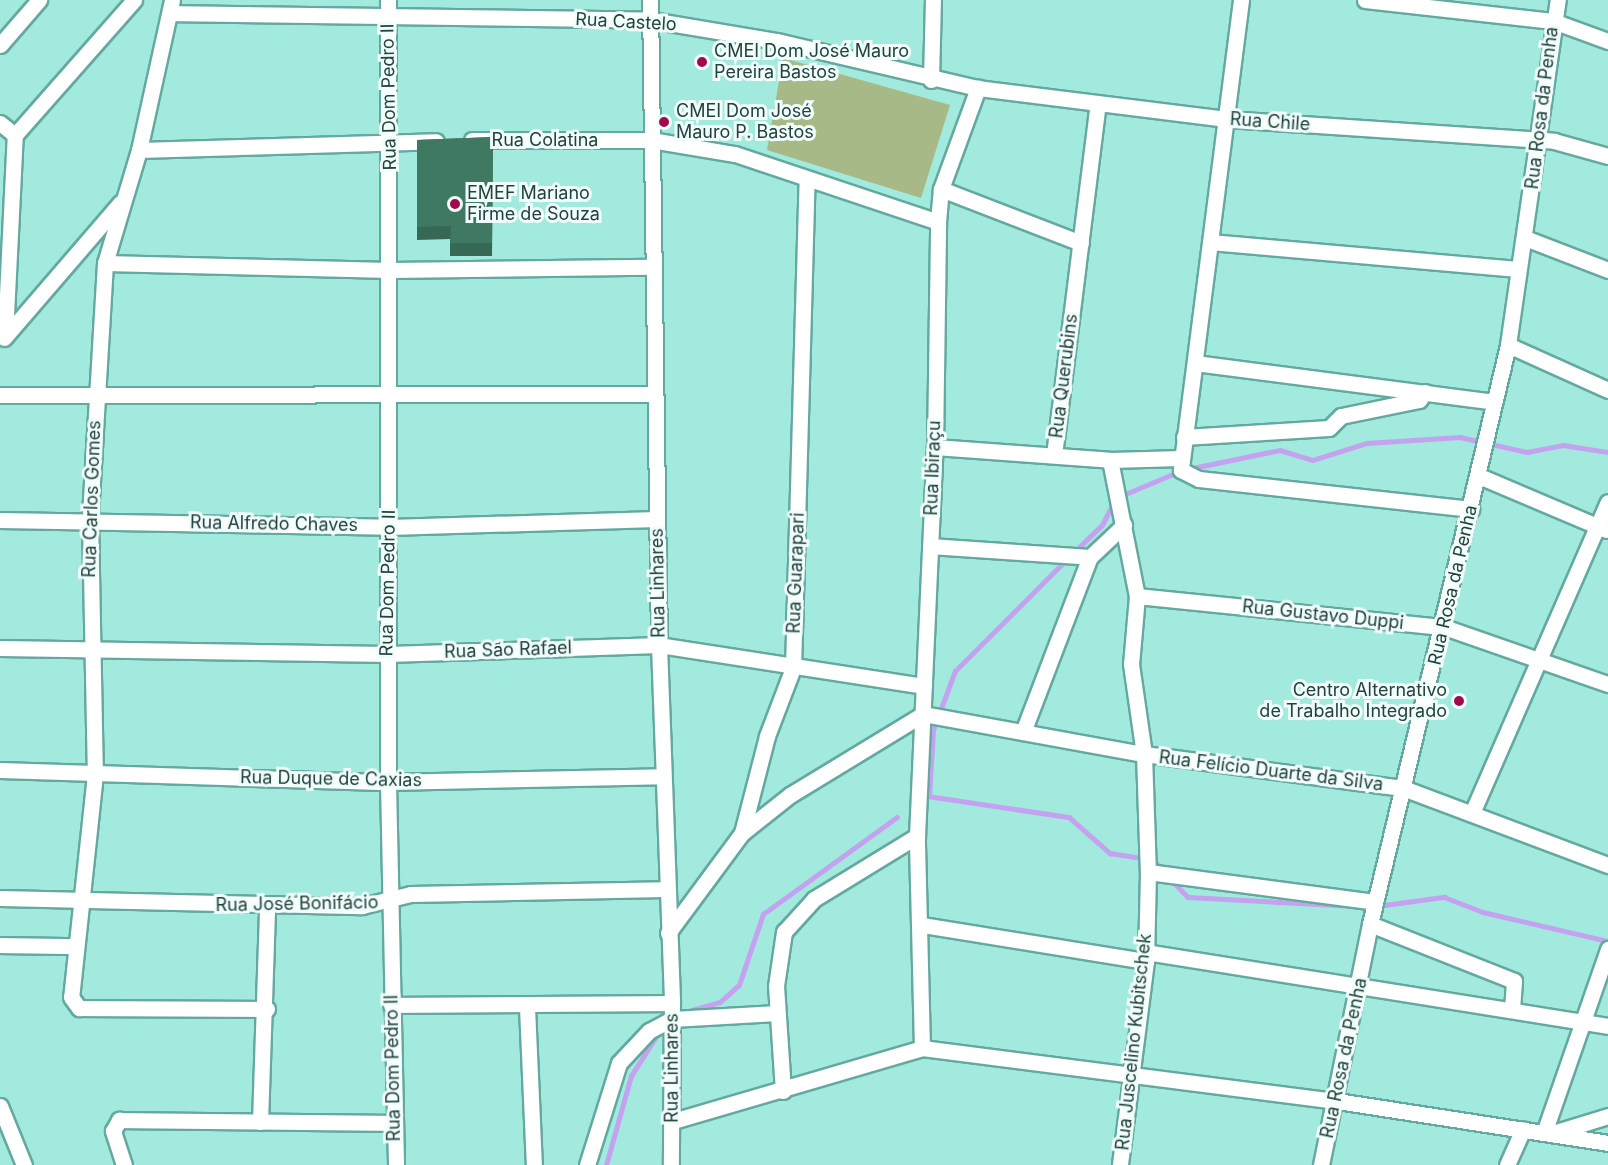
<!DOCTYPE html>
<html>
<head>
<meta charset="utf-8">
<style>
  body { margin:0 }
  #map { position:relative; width:1608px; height:1165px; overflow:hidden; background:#a2e9de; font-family:Inter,sans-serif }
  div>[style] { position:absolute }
  .green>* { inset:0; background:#a7b986 }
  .stream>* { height:4.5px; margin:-2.25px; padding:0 2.25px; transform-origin:2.25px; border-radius:2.25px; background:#c4a2ef }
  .roads { filter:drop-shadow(2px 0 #64a99f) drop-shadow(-2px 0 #64a99f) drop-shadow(0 2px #64a99f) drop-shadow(0 -2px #64a99f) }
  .minor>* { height:15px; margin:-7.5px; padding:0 7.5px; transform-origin:7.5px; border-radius:7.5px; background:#fff }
  .wall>* { inset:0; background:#376853 }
  .building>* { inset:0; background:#407961 }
  .dots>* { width:16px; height:16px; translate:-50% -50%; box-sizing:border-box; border:3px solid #f0fdfb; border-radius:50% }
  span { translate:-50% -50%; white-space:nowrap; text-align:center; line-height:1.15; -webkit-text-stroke:6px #f0fdfb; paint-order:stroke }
  .street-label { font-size:18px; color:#24413d }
  .poi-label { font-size:18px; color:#24413d }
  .left { translate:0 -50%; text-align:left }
  .right { translate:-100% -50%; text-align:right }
</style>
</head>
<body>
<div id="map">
  <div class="green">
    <i style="clip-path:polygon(783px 58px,950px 105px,921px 198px,767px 150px)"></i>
  </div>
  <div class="stream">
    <i style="left:1188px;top:469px;width:94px;rotate:-11.7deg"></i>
    <i style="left:1280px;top:450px;width:34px;rotate:17deg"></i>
    <i style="left:1313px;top:460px;width:57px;rotate:-17.5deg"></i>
    <i style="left:1367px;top:443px;width:93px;rotate:-3.7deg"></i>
    <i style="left:1460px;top:437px;width:69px;rotate:12.6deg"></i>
    <i style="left:1527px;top:452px;width:37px;rotate:-11deg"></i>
    <i style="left:1563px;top:445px;width:46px;rotate:8.8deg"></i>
    <i style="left:1075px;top:551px;width:37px;rotate:-44deg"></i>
    <i style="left:1102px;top:525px;width:30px;rotate:-63deg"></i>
    <i style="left:1116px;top:498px;width:69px;rotate:-22.9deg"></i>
    <i style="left:928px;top:796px;width:143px;rotate:8.5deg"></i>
    <i style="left:1069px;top:817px;width:55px;rotate:41.3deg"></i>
    <i style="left:1110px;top:853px;width:45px;rotate:9deg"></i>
    <i style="left:1154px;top:860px;width:13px;rotate:48deg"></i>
    <i style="left:929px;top:796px;width:66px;rotate:-86.5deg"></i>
    <i style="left:933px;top:730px;width:63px;rotate:-69.6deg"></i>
    <i style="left:955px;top:671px;width:158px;rotate:-45deg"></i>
    <i style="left:1170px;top:878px;width:26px;rotate:47deg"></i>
    <i style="left:1188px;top:897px;width:168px;rotate:3.1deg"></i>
    <i style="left:1377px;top:906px;width:68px;rotate:-7.7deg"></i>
    <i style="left:1444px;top:897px;width:42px;rotate:21deg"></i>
    <i style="left:1483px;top:912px;width:128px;rotate:13.1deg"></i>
    <i style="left:685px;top:1012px;width:36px;rotate:-16deg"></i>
    <i style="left:720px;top:1002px;width:25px;rotate:-42deg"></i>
    <i style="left:739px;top:985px;width:75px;rotate:-71.3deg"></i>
    <i style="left:763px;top:914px;width:165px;rotate:-35.9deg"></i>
    <i style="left:606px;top:1165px;width:92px;rotate:-74.3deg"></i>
    <i style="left:631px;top:1076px;width:49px;rotate:-57.6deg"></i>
  </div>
  <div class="roads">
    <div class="minor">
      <i style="left:172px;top:0;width:154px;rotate:102.4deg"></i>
      <i style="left:139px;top:150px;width:118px;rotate:106.7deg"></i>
      <i style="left:105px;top:263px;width:256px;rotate:93.4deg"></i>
      <i style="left:90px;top:519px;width:255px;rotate:88.9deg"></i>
      <i style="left:95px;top:774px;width:224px;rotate:96.1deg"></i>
      <i style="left:71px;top:997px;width:14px;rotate:54deg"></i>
      <i style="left:79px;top:1008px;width:188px;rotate:0.3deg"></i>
      <i style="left:388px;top:0;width:782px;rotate:90deg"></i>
      <i style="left:388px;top:782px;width:383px;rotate:88.8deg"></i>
      <i style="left:650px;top:0;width:645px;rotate:89.2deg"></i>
      <i style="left:659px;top:645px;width:358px;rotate:87.9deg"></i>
      <i style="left:672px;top:1003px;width:162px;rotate:90.4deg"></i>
      <i style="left:1241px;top:0;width:474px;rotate:97.3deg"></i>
      <i style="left:1181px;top:470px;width:20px;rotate:27deg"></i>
      <i style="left:1199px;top:479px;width:274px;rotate:6.3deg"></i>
      <i style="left:1365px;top:0;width:189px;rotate:6.4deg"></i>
      <i style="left:1553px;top:21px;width:59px;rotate:20deg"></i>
      <i style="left:170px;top:13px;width:481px;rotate:0.8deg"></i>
      <i style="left:651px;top:20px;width:128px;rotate:9.5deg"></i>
      <i style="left:777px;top:41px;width:206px;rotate:13.2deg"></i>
      <i style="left:978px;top:88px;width:251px;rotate:7.1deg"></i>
      <i style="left:1227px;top:119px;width:328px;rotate:3.8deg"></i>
      <i style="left:1554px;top:141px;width:56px;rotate:15.5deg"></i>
      <i style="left:0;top:45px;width:60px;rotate:-49.1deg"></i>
      <i style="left:931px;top:80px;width:80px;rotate:-88.6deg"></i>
      <i style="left:0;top:123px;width:19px;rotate:39deg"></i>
      <i style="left:472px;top:140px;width:179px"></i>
      <i style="left:651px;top:140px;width:85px;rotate:9.5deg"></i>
      <i style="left:735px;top:154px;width:214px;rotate:18.5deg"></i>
      <i style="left:139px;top:150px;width:297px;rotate:-1.7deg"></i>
      <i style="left:941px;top:189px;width:150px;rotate:21.1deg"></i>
      <i style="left:1525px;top:238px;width:89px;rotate:21.1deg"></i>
      <i style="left:1210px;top:242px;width:309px;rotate:5deg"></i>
      <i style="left:105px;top:263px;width:285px;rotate:1.4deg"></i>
      <i style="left:390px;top:270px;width:262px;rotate:-0.7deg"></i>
      <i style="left:5px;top:336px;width:201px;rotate:-87.2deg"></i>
      <i style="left:15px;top:135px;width:180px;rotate:-48.6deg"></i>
      <i style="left:4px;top:338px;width:178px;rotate:-49.3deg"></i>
      <i style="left:1508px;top:345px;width:110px;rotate:24.2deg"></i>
      <i style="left:1195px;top:363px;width:302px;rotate:7.4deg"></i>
      <i style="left:0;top:395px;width:654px;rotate:-0.09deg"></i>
      <i style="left:1184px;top:437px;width:145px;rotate:-3.6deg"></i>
      <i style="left:1329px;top:428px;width:17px;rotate:-45deg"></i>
      <i style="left:1341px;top:416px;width:80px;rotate:-11.6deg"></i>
      <i style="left:1419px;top:400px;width:10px;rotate:-53deg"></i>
      <i style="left:935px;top:447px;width:175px;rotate:4.2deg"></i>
      <i style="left:1110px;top:460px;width:71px;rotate:-1.6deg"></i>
      <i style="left:1054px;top:455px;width:354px;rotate:-82.9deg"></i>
      <i style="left:1110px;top:460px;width:139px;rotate:78.8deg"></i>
      <i style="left:1137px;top:596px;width:68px;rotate:95deg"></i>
      <i style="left:1131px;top:664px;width:91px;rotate:81.8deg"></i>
      <i style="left:1144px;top:754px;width:118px;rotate:88.1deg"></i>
      <i style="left:1148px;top:872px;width:89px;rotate:91.3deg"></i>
      <i style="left:1146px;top:961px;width:206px;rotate:97.3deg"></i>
      <i style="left:1479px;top:476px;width:138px;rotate:23deg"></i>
      <i style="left:0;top:520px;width:389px;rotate:1deg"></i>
      <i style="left:389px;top:527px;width:268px;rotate:-1.7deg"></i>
      <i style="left:930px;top:546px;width:160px;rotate:3.9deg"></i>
      <i style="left:1090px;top:557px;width:47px;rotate:-43.3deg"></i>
      <i style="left:1137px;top:596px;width:309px;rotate:5.8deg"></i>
      <i style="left:1444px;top:627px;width:174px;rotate:19.2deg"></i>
      <i style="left:0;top:648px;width:388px;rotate:0.9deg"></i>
      <i style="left:388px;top:654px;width:271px;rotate:-1.9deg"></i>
      <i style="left:659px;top:645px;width:268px;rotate:8.8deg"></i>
      <i style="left:1023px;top:732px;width:187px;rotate:-69.1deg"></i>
      <i style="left:0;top:770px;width:388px;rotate:1.8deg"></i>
      <i style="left:388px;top:782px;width:275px;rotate:-1.2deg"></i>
      <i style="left:1472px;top:813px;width:339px;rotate:-66.4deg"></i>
      <i style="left:742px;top:833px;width:61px;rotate:-38.4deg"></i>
      <i style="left:790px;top:795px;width:156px;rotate:-31.3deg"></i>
      <i style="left:923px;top:714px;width:225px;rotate:10.3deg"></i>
      <i style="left:1144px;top:754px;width:261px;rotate:7.5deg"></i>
      <i style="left:1403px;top:788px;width:219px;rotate:20.6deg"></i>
      <i style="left:1148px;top:872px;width:229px;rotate:7.5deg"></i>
      <i style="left:0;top:898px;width:362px;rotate:1.3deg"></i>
      <i style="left:362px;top:906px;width:50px;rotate:-13.8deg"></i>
      <i style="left:411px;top:894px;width:254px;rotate:-1.1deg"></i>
      <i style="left:1370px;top:924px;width:155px;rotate:21.6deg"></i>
      <i style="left:1514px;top:981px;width:27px;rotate:94deg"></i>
      <i style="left:923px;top:925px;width:226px;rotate:9.2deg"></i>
      <i style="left:668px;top:933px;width:124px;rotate:-53.5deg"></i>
      <i style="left:742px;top:833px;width:100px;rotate:-75.5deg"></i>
      <i style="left:767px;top:736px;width:73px;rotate:-69.1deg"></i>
      <i style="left:793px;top:668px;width:487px;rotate:-88.4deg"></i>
      <i style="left:0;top:945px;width:74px;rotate:0.8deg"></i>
      <i style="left:1146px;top:952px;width:468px;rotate:9.1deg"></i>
      <i style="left:391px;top:1005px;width:281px;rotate:-0.4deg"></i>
      <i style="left:527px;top:1007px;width:158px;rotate:87.5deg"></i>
      <i style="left:922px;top:1048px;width:212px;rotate:-91.4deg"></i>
      <i style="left:917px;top:836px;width:389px;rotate:-87.4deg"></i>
      <i style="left:935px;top:447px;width:225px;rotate:-89.2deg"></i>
      <i style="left:938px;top:222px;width:33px;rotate:-85deg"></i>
      <i style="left:941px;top:189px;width:108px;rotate:-69.9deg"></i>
      <i style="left:783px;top:1091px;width:105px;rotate:-93.8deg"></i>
      <i style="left:776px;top:986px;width:55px;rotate:-81.6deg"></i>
      <i style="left:784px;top:932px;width:45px;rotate:-47.7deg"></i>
      <i style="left:814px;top:899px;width:121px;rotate:-31.5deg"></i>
      <i style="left:0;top:1106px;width:64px;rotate:67.9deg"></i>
      <i style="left:673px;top:1121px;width:259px;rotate:-16.3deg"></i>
      <i style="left:922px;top:1048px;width:418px;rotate:7.3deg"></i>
      <i style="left:1337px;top:1101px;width:274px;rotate:8.8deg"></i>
      <i style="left:260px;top:1122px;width:216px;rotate:-88.1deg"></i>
      <i style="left:1544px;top:1133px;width:195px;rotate:-70.8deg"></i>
      <i style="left:1553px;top:1133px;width:58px;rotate:-17.2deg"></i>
      <i style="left:124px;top:1165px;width:36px;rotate:-108deg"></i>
      <i style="left:113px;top:1131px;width:13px;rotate:-61deg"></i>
      <i style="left:119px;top:1120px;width:275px;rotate:0.6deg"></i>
      <i style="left:587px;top:1165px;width:107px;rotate:-72.6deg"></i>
      <i style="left:619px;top:1063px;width:44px;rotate:-46.8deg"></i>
      <i style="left:649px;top:1031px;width:26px;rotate:-28deg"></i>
      <i style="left:672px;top:1019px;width:105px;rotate:-3.3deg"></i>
      <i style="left:1321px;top:1165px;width:246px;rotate:-78.5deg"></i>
      <i style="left:1370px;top:924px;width:595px;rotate:-76.59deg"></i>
      <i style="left:1508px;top:345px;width:349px;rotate:-81.8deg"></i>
      <i style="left:1507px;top:1165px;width:39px;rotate:-66deg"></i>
    </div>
  </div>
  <div class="wall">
    <i style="clip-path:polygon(493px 137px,492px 256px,450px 256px,450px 239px,417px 240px,417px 140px)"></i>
  </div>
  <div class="building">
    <i style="clip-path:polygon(493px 137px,492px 243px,450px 243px,451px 226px,417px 227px,417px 140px)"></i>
  </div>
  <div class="dots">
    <i style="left:702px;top:62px;background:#a10a4c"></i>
    <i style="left:664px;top:122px;background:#a10a4c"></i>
    <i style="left:455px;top:204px;background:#a10a4c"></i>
    <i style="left:1459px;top:701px;background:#a10a4c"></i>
  </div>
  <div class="street-label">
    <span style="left:626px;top:22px;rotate:3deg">Rua Castelo</span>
    <span style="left:389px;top:97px;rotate:-91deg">Rua Dom Pedro II</span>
    <span style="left:1542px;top:108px;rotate:-83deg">Rua Rosa da Penha</span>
    <span style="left:1270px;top:122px;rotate:4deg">Rua Chile</span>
    <span style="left:545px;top:140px">Rua Colatina</span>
    <span style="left:1064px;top:376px;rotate:-83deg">Rua Querubins</span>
    <span style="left:933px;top:468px;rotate:-88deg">Rua Ibiraçu</span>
    <span style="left:92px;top:499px;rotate:-88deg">Rua Carlos Gomes</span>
    <span style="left:274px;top:524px;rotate:1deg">Rua Alfredo Chaves</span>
    <span style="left:796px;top:573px;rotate:-88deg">Rua Guarapari</span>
    <span style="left:388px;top:583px;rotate:-89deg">Rua Dom Pedro II</span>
    <span style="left:658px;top:583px;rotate:-91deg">Rua Linhares</span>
    <span style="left:1453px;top:585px;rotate:-77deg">Rua Rosa da Penha</span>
    <span style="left:1323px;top:615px;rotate:6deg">Rua Gustavo Duppi</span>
    <span style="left:508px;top:650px;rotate:-2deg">Rua São Rafael</span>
    <span style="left:1271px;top:771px;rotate:7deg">Rua Felício Duarte da Silva</span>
    <span style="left:331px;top:779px;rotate:1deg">Rua Duque de Caxias</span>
    <span style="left:297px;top:904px;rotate:-1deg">Rua José Bonifácio</span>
    <span style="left:1134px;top:1042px;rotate:-84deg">Rua Juscelino Kubitschek</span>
    <span style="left:1344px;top:1058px;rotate:-78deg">Rua Rosa da Penha</span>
    <span style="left:393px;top:1068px;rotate:-91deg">Rua Dom Pedro II</span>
    <span style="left:672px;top:1068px;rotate:-90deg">Rua Linhares</span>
  </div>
  <div class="poi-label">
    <span class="left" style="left:714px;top:62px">CMEI Dom José Mauro<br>Pereira Bastos</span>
    <span class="left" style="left:676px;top:122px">CMEI Dom José<br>Mauro P. Bastos</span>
    <span class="left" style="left:467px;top:204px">EMEF Mariano<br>Firme de Souza</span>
    <span class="right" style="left:1447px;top:701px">Centro Alternativo<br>de Trabalho Integrado</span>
  </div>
</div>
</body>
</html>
